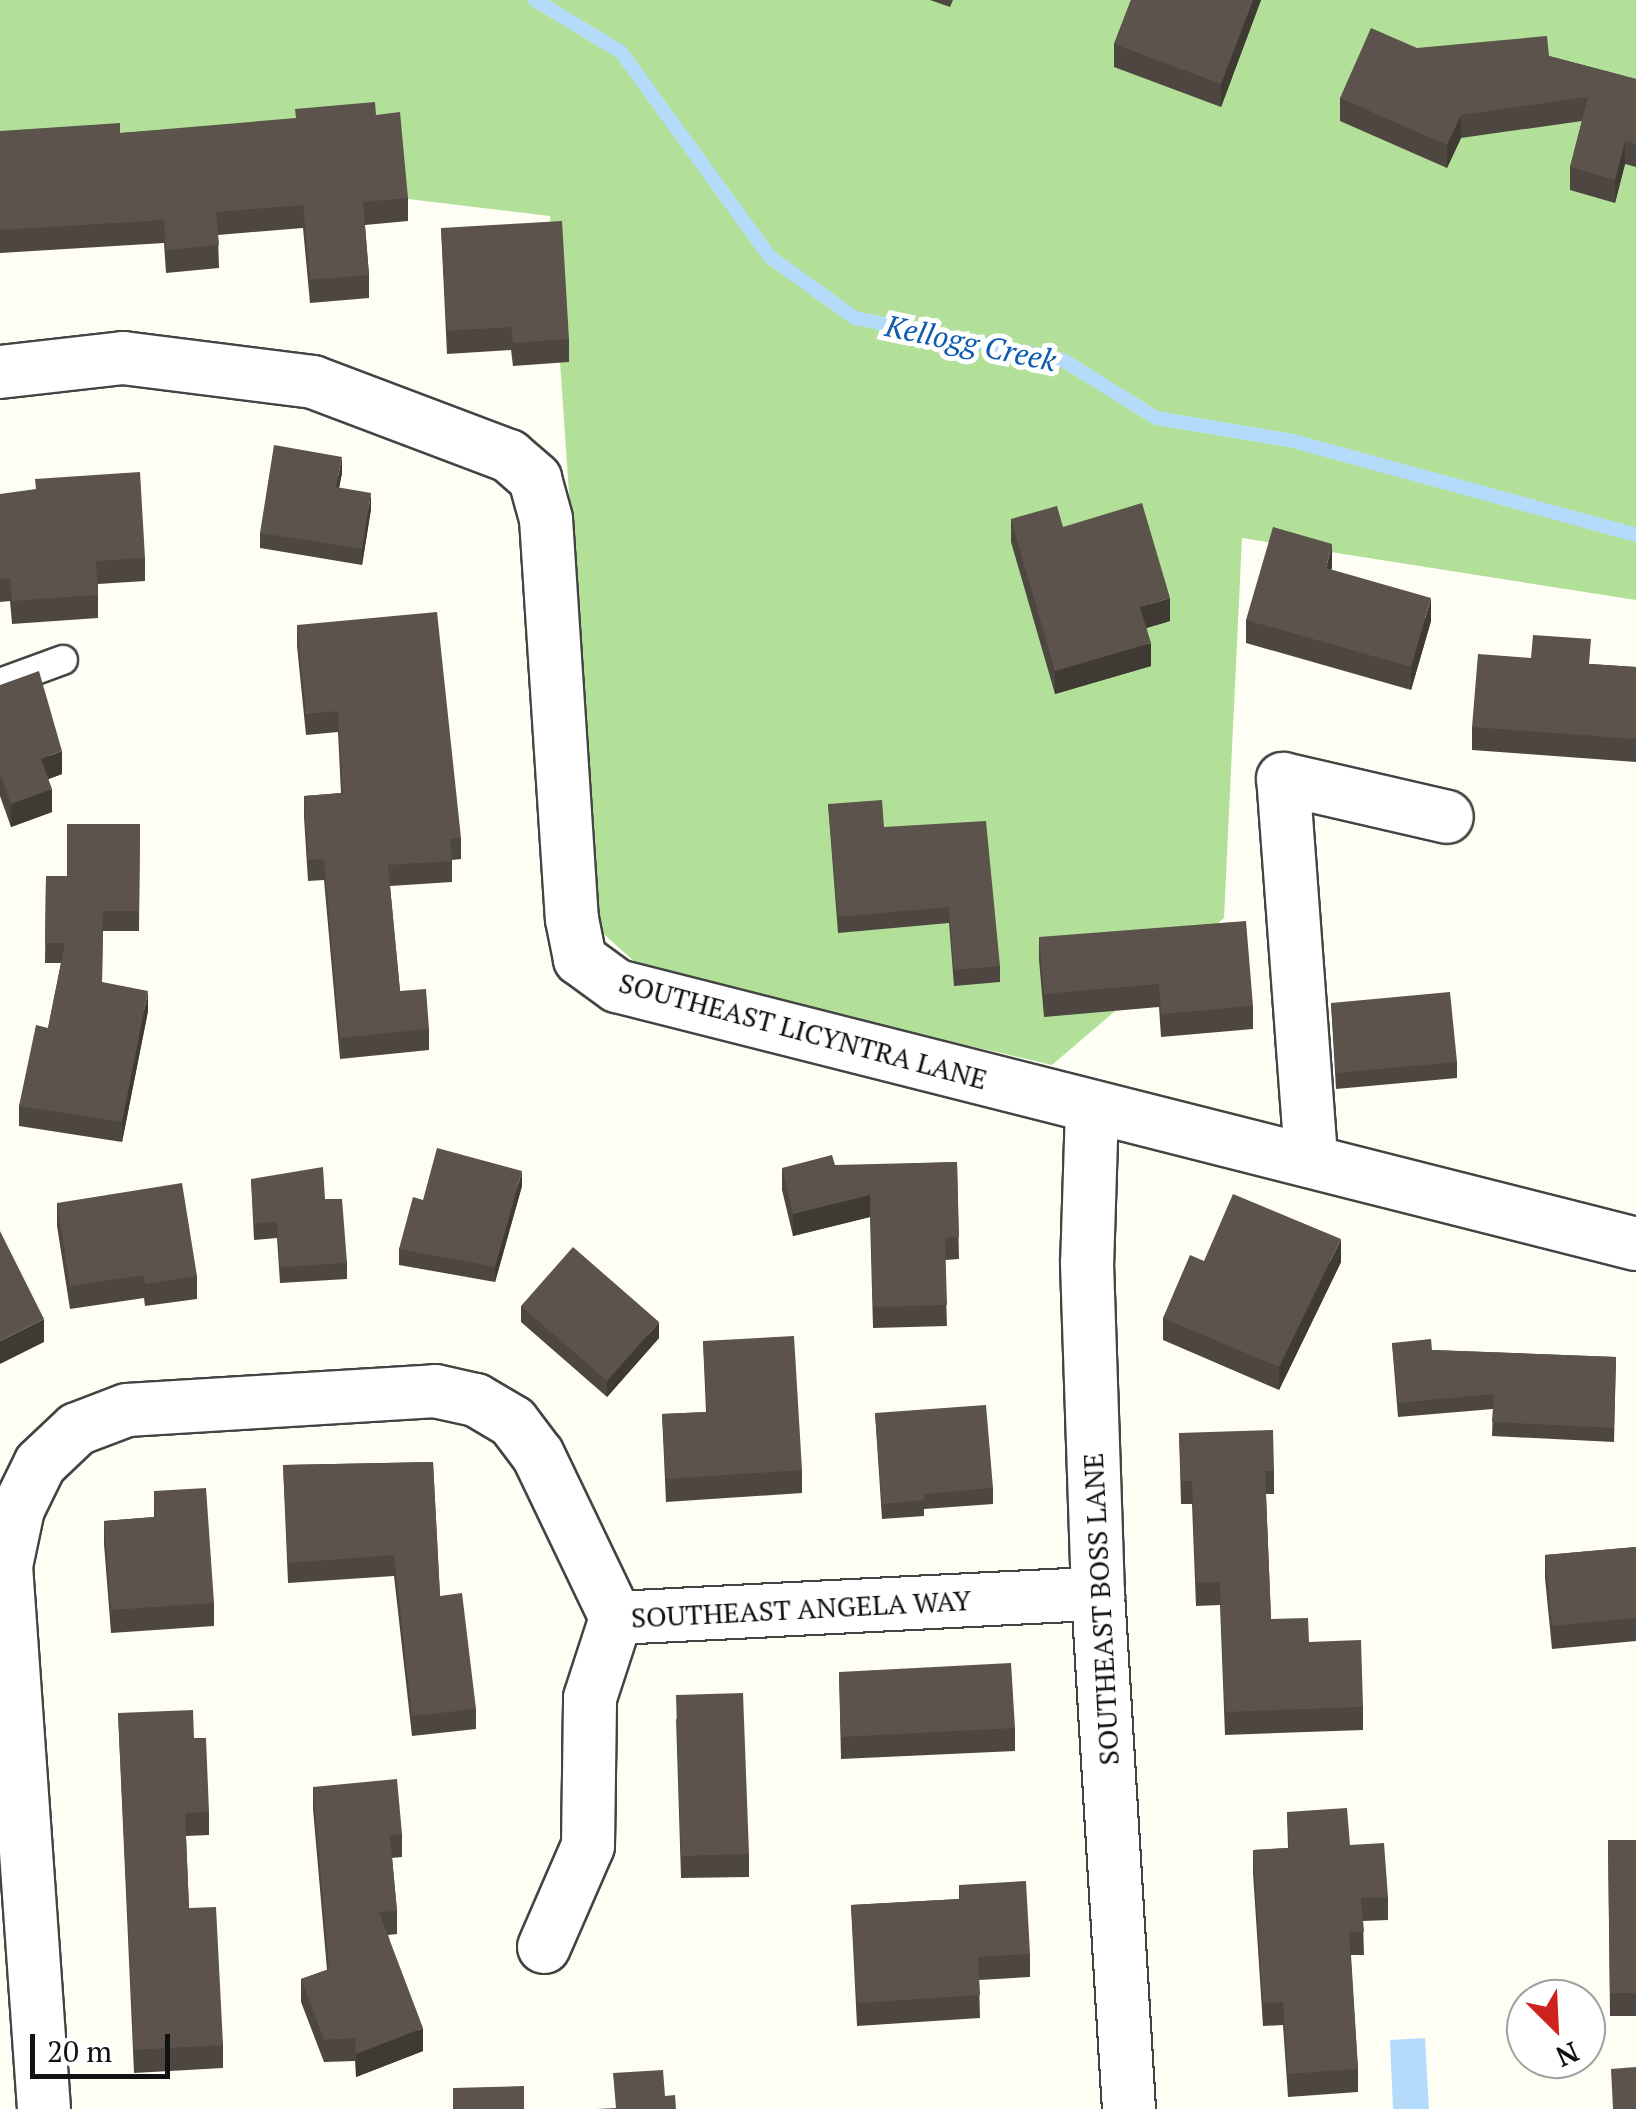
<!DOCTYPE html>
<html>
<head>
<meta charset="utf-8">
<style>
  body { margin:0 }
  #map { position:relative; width:1636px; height:2109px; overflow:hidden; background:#fffef5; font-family:"PT Serif",serif }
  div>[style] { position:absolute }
  .forest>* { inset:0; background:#b3e098 }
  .water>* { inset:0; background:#b5dbfb }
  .stream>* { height:14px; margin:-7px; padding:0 7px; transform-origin:7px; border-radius:7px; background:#b5dbfb }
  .roads { filter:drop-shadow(2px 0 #444) drop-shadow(-2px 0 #444) drop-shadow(0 2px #444) drop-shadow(0 -2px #444) }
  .service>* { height:28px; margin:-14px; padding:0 14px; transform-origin:14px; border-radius:14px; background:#fff }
  .minor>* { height:52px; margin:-26px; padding:0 26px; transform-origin:26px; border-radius:26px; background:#fff }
  .wall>* { inset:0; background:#4e4741 }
  .shaded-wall>* { inset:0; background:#403a35 }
  .building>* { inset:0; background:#5b534c }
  span { translate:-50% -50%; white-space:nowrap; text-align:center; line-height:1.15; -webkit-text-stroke:10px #fff; paint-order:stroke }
  .street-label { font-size:28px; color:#111 }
  .water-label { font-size:30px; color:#0f5cae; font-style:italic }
  .north { position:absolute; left:1506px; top:1979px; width:100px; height:100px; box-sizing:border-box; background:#fff; border:2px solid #a0a0a0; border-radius:50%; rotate:156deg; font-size:28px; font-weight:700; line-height:40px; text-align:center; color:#111 }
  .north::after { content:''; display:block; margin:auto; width:35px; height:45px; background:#cd221d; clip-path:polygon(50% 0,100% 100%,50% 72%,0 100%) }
  .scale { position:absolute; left:30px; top:2034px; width:140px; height:45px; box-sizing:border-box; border:5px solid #111; border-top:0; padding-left:12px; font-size:30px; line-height:35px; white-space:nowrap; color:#111; -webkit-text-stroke:8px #fff; paint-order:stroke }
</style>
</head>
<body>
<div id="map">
  <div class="forest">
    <i style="clip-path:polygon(0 0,1636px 0,1636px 600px,1242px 538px,1224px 918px,1052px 1065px,644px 970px,599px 930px,550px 216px,0 150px)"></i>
  </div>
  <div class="water">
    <i style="clip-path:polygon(1425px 2038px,1429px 2109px,1393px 2109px,1390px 2040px)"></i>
  </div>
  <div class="stream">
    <i style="left:535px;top:0;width:100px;rotate:31.2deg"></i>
    <i style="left:621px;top:52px;width:253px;rotate:54deg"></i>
    <i style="left:770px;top:257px;width:105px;rotate:35.7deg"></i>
    <i style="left:855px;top:318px;width:212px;rotate:11.4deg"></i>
    <i style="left:1063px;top:360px;width:110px;rotate:31.9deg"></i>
    <i style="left:1156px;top:418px;width:139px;rotate:9.5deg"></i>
    <i style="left:1293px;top:441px;width:356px;rotate:15.3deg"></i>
  </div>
  <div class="roads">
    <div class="service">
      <i style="left:0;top:683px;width:67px;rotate:-20.1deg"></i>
    </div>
    <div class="minor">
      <i style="left:0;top:372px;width:124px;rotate:-6.5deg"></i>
      <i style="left:123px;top:358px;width:192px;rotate:7.2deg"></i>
      <i style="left:313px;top:382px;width:210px;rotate:20.7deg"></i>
      <i style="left:509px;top:456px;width:35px;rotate:41deg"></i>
      <i style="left:535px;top:479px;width:41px;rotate:74.6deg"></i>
      <i style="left:546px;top:519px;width:401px;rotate:86.3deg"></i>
      <i style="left:572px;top:919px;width:41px;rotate:78.7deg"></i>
      <i style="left:580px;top:959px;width:46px;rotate:36.1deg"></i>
      <i style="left:617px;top:986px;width:1051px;rotate:14.21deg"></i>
      <i style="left:1092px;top:1108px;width:155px;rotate:91.8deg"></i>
      <i style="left:1087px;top:1263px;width:331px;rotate:88.1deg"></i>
      <i style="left:1098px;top:1594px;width:516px;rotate:86.56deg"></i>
      <i style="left:1311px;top:1157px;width:379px;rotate:-94.2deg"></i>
      <i style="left:1283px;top:779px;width:168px;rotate:13deg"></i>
      <i style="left:616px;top:1618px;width:483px;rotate:-2.9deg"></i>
      <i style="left:544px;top:1947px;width:110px;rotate:-66.5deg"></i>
      <i style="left:588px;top:1846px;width:148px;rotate:-89.2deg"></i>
      <i style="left:590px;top:1698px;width:84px;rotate:-72deg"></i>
      <i style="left:44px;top:2109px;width:544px;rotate:-94deg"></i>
      <i style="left:6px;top:1566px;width:58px;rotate:-78.1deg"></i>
      <i style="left:18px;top:1509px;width:50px;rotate:-63.9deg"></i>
      <i style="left:40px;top:1464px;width:51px;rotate:-43.4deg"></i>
      <i style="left:77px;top:1429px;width:53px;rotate:-20.8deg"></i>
      <i style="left:127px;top:1410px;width:309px;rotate:-3.5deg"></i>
      <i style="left:435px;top:1391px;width:42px;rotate:12.4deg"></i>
      <i style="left:476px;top:1400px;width:43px;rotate:30.7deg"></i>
      <i style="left:513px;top:1422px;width:41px;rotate:52.9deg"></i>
      <i style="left:538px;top:1455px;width:181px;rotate:64.4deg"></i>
    </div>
  </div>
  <div class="wall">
    <i style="clip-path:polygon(930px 0,953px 0,950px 7px)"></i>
    <i style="clip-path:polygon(1131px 0,1261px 0,1221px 107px,1114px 67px,1114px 44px)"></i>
    <i style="clip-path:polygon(1417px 48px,1549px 56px,1636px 79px,1636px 167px,1625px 164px,1615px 203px,1570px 190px,1570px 167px,1582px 121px,1461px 138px,1447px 168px,1340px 121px,1340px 98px)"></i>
    <i style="clip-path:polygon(376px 115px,408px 198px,408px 221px,365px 225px,369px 275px,369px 298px,310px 303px,303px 228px,218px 235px,219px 268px,166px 273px,164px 243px,0 253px,0 131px,120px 133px)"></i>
    <i style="clip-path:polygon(441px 228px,569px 339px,569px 362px,513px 366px,511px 350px,447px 354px)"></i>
    <i style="clip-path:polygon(342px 473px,339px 488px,371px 509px,362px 565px,260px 548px,260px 533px)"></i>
    <i style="clip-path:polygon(0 494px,145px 558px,145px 581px,98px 584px,98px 618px,12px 624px,10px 601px,0 602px)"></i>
    <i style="clip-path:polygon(1011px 519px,1063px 527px,1170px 621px,1146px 628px,1151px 666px,1055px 694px,1011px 542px)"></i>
    <i style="clip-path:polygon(1332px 567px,1331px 570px,1431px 621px,1411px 690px,1246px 643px,1246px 620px)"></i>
    <i style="clip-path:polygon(297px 625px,461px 838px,461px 859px,452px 860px,452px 882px,390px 886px,400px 991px,429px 1029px,429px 1050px,340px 1059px,324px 880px,308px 881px,304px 817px,304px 796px,341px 793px,338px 732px,306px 735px,297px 646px)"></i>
    <i style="clip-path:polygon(1591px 664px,1636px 667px,1636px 762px,1472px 750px,1472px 727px)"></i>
    <i style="clip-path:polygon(0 685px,62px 774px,48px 779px,52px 812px,11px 827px,0 796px)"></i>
    <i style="clip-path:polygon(828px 804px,884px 827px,1000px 966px,1000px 982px,954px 986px,949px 923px,838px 933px)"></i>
    <i style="clip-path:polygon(140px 824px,139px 931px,103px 931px,102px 982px,148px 1011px,122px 1142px,19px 1126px,19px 1106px,48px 1028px,61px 963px,45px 963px,46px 876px,67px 876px)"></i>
    <i style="clip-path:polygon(1039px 937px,1253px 1006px,1253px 1029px,1161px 1037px,1159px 1007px,1044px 1017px,1039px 960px)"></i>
    <i style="clip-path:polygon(1331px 1003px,1457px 1062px,1457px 1078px,1336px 1089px)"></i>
    <i style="clip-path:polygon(957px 1162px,959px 1259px,945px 1260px,947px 1326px,873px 1328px,870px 1217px,793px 1236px,782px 1190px,782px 1168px)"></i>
    <i style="clip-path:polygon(251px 1179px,325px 1199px,347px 1263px,347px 1279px,280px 1283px,277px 1238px,254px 1240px)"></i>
    <i style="clip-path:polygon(522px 1186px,495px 1282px,399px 1265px,399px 1249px,423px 1200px)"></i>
    <i style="clip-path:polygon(57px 1203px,197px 1276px,197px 1299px,145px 1306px,144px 1298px,70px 1309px,57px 1226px)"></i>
    <i style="clip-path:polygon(1204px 1261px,1341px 1262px,1279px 1390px,1163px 1340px,1163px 1318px)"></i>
    <i style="clip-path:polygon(521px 1306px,659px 1338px,607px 1397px,521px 1322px)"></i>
    <i style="clip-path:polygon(703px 1341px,802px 1470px,802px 1493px,666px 1502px,662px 1414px,706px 1412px)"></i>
    <i style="clip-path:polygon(1392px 1343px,1432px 1350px,1616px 1357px,1614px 1442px,1492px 1436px,1493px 1409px,1398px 1417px)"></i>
    <i style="clip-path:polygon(875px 1413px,993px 1488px,993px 1504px,924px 1509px,924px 1516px,882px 1519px)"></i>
    <i style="clip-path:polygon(1179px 1433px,1274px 1471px,1274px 1494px,1266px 1494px,1271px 1619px,1309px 1642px,1363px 1707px,1363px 1730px,1225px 1735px,1220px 1605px,1196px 1606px,1192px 1504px,1181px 1504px)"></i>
    <i style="clip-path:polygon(433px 1462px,440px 1596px,476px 1709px,476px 1729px,412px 1736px,394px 1576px,288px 1583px,283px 1465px)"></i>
    <i style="clip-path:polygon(154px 1491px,214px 1603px,214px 1626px,111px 1633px,104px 1544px,104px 1521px,154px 1517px)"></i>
    <i style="clip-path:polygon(1636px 1547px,1636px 1641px,1552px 1649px,1545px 1578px,1545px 1555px)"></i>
    <i style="clip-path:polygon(839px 1672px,1015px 1728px,1015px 1751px,841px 1759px)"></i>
    <i style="clip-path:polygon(118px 1713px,209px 1812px,209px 1835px,186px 1836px,189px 1908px,223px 2045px,223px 2068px,134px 2073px)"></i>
    <i style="clip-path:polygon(676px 1718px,749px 1854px,749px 1877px,681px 1878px)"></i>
    <i style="clip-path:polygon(313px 1787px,402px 1834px,402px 1857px,392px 1858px,397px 1911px,397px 1934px,388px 1935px,423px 2051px,356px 2077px,355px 2061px,324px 2062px,301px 2002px,301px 1979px,327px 1970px,313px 1809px)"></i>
    <i style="clip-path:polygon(1287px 1812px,1350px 1845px,1388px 1897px,1388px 1920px,1363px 1921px,1364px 1955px,1351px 1955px,1358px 2069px,1358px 2092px,1288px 2097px,1283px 2025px,1263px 2026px,1253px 1873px,1253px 1850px,1288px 1848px)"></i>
    <i style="clip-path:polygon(1608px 1840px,1636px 1840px,1636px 2016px,1610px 2016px)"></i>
    <i style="clip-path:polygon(959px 1885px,1030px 1954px,1030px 1977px,979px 1980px,980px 2018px,857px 2026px,851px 1905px,959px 1899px)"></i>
  </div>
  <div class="shaded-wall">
    <i style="clip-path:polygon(1253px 0,1261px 0,1221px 107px,1221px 84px)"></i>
    <i style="clip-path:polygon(1461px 115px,1461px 138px,1447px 168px,1447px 145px)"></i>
    <i style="clip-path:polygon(1625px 141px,1625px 164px,1615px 203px,1615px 180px)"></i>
    <i style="clip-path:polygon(342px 457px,342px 473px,336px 503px,336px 487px)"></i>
    <i style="clip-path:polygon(371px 493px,371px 509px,362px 565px,362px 549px)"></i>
    <i style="clip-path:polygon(1332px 544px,1332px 567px,1326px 591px,1326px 568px)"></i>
    <i style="clip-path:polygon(1170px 598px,1170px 621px,1140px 630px,1140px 607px)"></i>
    <i style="clip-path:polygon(1431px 598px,1431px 621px,1411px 690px,1411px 667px)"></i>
    <i style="clip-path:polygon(1151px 643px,1151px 666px,1055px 694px,1055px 671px)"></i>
    <i style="clip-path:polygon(62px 751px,62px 774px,41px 782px,41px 759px)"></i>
    <i style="clip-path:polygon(52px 789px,52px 812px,11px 827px,11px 804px)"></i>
    <i style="clip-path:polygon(148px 991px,148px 1011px,122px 1142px,122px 1122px)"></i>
    <i style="clip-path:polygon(522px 1171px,522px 1186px,495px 1282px,495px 1267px)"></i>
    <i style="clip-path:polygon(870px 1195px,870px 1217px,793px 1236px,793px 1214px)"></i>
    <i style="clip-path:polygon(1341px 1239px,1341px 1262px,1279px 1390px,1279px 1367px)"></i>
    <i style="clip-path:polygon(44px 1319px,44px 1342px,0 1364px,0 1341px)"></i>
    <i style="clip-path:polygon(659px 1322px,659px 1338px,607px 1397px,607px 1381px)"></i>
    <i style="clip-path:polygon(423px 2028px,423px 2051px,356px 2077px,356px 2054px)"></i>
  </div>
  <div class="building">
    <i style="clip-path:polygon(1131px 0,1253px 0,1221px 84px,1114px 44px)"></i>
    <i style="clip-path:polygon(1371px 28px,1417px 48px,1547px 36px,1549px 56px,1636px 79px,1636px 144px,1625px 141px,1615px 180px,1570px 167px,1588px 97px,1461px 115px,1447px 145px,1340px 98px)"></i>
    <i style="clip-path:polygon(375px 102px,376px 115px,400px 112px,408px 198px,363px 202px,369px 275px,310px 280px,303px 205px,216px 212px,219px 245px,166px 250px,164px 220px,0 230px,0 131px,120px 123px,120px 133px,296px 118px,295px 109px)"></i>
    <i style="clip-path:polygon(562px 221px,569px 339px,513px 343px,511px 327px,447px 331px,441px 228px)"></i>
    <i style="clip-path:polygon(274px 445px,342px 457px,336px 487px,371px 493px,362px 549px,260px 533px)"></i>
    <i style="clip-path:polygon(140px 472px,145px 558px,96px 561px,98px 595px,12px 601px,10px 578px,0 579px,0 494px,36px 489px,35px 479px)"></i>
    <i style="clip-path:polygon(1142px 503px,1170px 598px,1140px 607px,1151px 643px,1055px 671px,1011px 519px,1057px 506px,1063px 527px)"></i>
    <i style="clip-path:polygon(1273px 527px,1332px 544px,1326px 568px,1431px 598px,1411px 667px,1246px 620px)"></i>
    <i style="clip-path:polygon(437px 612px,461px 838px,450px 839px,452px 861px,388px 865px,400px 991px,426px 989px,429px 1029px,340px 1038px,324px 859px,308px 860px,304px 796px,343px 793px,338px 711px,306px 714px,297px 625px)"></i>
    <i style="clip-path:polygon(1533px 635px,1591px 639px,1589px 664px,1636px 667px,1636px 739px,1472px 727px,1478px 654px,1531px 658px)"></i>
    <i style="clip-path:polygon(39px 671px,62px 751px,41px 759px,52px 789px,11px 804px,0 773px,0 685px)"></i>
    <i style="clip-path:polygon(882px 800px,884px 827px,986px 821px,1000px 966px,954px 970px,949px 907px,838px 917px,828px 804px)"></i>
    <i style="clip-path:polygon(67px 824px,140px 824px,139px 911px,103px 911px,102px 982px,148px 991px,122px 1122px,19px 1106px,36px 1025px,48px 1028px,65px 943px,45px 943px,46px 876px,67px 876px)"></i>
    <i style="clip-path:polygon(1246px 921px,1253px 1006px,1161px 1014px,1159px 984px,1044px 994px,1039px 937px)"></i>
    <i style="clip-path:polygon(1450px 992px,1457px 1062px,1336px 1073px,1331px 1003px)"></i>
    <i style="clip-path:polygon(437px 1148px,522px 1171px,495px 1267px,399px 1249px,413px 1197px,423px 1200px)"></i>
    <i style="clip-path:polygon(832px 1155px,835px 1165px,957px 1162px,959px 1237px,945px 1238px,947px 1305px,873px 1307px,870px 1195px,793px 1214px,782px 1168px)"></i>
    <i style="clip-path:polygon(323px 1167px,325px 1199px,342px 1199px,347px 1263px,280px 1267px,277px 1222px,254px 1224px,251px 1179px)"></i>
    <i style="clip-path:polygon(182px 1183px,197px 1276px,145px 1284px,144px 1275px,70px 1286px,57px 1203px)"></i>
    <i style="clip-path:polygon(1233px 1194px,1341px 1239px,1279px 1367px,1163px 1318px,1190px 1255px,1204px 1261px)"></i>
    <i style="clip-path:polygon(0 1231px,44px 1319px,0 1341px)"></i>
    <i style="clip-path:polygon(573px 1247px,659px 1322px,607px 1381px,521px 1306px)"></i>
    <i style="clip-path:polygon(794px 1336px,802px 1470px,666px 1479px,662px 1414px,707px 1412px,703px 1341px)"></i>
    <i style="clip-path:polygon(1431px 1339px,1432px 1350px,1616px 1357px,1614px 1428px,1492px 1422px,1494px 1394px,1398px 1403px,1392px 1343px)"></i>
    <i style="clip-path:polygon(986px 1405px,993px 1488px,924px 1494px,924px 1500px,882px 1504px,875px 1413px)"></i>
    <i style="clip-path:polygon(1273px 1430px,1274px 1471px,1265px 1471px,1271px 1619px,1308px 1618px,1309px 1642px,1361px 1640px,1363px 1707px,1225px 1712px,1220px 1582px,1196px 1583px,1192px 1481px,1181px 1481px,1179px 1433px)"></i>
    <i style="clip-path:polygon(433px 1462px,440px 1596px,462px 1593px,476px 1709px,412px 1716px,394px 1555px,288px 1563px,283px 1465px)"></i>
    <i style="clip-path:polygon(206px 1488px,214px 1603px,111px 1610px,104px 1521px,155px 1517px,154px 1491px)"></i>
    <i style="clip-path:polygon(1636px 1547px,1636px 1618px,1552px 1626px,1545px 1555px)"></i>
    <i style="clip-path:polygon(1011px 1663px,1015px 1728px,841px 1737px,839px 1672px)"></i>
    <i style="clip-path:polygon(743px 1693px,749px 1854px,681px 1856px,676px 1695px)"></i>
    <i style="clip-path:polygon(193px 1710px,194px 1738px,206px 1738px,209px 1812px,185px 1813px,189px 1908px,216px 1907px,223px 2045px,134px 2050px,118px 1713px)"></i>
    <i style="clip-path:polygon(397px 1779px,402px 1834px,390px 1835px,397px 1911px,379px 1912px,423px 2028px,356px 2054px,355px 2038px,324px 2040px,301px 1979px,329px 1969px,313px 1787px)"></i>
    <i style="clip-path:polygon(1347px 1808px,1350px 1845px,1384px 1843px,1388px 1897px,1361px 1898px,1364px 1932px,1349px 1932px,1358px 2069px,1288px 2074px,1283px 2002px,1263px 2003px,1253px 1850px,1289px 1848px,1287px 1812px)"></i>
    <i style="clip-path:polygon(1608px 1840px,1636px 1840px,1636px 1993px,1610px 1993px)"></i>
    <i style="clip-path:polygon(1026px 1881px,1030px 1954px,978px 1957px,980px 1995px,857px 2003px,851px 1905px,960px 1899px,959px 1885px)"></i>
    <i style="clip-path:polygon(1636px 2067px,1636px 2109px,1613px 2109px,1611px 2069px)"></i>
    <i style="clip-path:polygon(663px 2070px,665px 2096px,675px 2095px,676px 2109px,596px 2109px,616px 2108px,613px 2073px)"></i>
    <i style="clip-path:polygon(524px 2086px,524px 2109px,453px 2109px,453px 2088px)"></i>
  </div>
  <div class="street-label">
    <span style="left:803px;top:1031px;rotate:15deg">SOUTHEAST LICYNTRA LANE</span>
    <span style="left:801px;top:1609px;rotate:-3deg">SOUTHEAST ANGELA WAY</span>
    <span style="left:1101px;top:1609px;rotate:-93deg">SOUTHEAST BOSS LANE</span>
  </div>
  <div class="water-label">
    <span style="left:971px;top:343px;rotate:12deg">Kellogg Creek</span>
  </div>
  <div class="north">N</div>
  <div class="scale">20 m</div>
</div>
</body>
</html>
